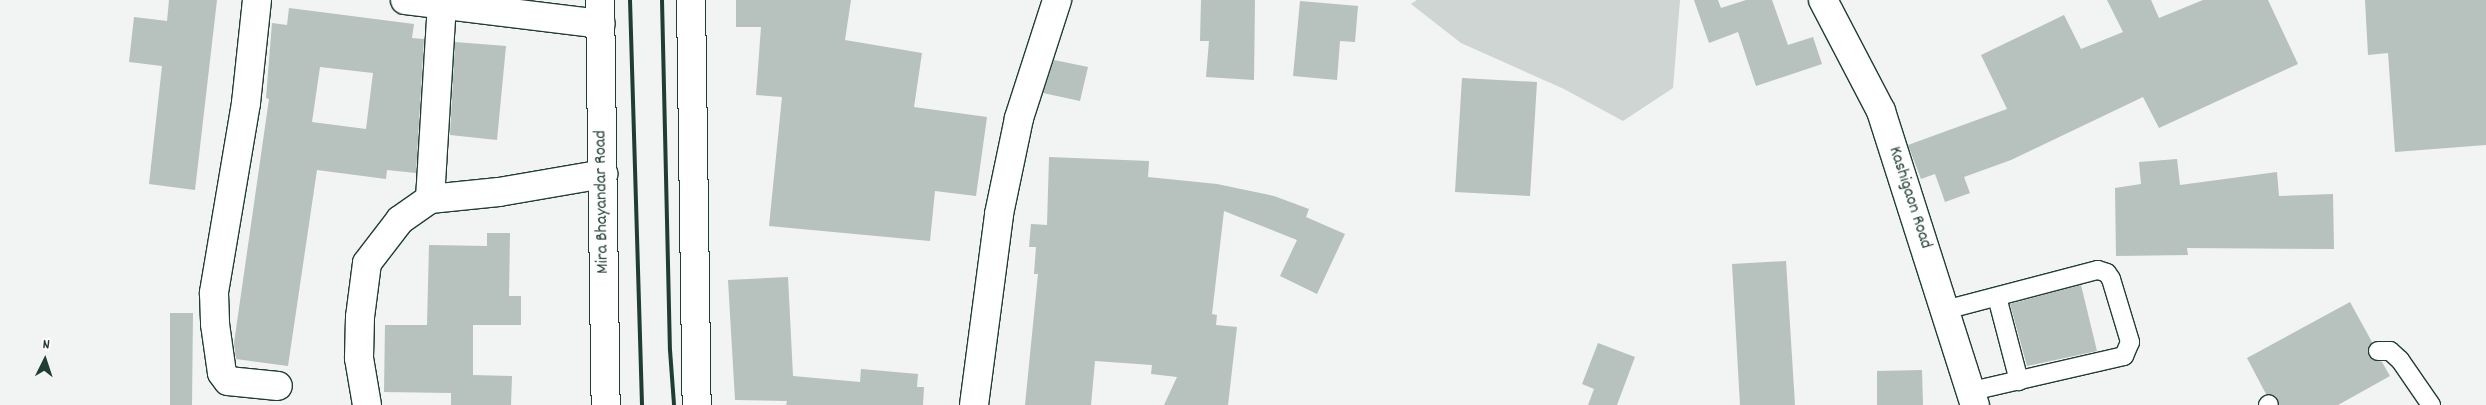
<!DOCTYPE html>
<html>
<head>
<meta charset="utf-8">
<style>
  body { margin:0 }
  #map { position:relative; width:2486px; height:405px; overflow:hidden; background:#f2f3f3; font-family:Dekko,sans-serif }
  div>[style] { position:absolute }
  .green>* { inset:0; background:#ced5d3 }
  .building>* { inset:0; background:#b7c1bd }
  .roads { filter:drop-shadow(1px 0 #1f3d34) drop-shadow(-1px 0 #1f3d34) drop-shadow(0 1px #1f3d34) drop-shadow(0 -1px #1f3d34) }
  .service>* { height:18px; margin:-9px; padding:0 9px; transform-origin:9px; border-radius:9px; background:#fff }
  .minor>* { height:28px; margin:-14px; padding:0 14px; transform-origin:14px; border-radius:14px; background:#fff }
  .primary>* { height:28px; margin:-14px; padding:0 14px; transform-origin:14px; border-radius:14px; background:#fff }
  .rail>* { height:4px; margin:-2px; padding:0 2px; transform-origin:2px; border-radius:2px; background:#1f3d34 }
  span { translate:-50% -50%; white-space:nowrap; text-align:center; line-height:1.15; -webkit-text-stroke:4px #fff; paint-order:stroke }
  .street-label { font-size:18px; color:#1f3d34 }
  .north { position:absolute; left:20px; top:335px; width:50px; height:50px; -webkit-text-stroke:4px #fff; paint-order:stroke; rotate:4deg; font-size:14px; font-weight:700; line-height:20px; text-align:center; color:#1f3d34 }
  .north::after { content:''; display:block; margin:auto; width:18px; height:22px; background:#1f3d34; clip-path:polygon(50% 0,100% 100%,50% 72%,0 100%) }
</style>
</head>
<body>
<div id="map">
  <div class="green">
    <i style="clip-path:polygon(1417px 0,1680px 0,1673px 88px,1623px 121px,1564px 89px,1461px 43px,1411px 4px)"></i>
  </div>
  <div class="building">
    <i style="clip-path:polygon(169px 0,217px 0,195px 190px,149px 184px,162px 66px,129px 62px,134px 17px,167px 21px)"></i>
    <i style="clip-path:polygon(736px 0,851px 0,845px 40px,922px 53px,914px 107px,987px 117px,976px 196px,935px 191px,930px 241px,769px 226px,782px 97px,756px 95px,761px 27px,736px 27px)"></i>
    <i style="clip-path:polygon(1201px 0,1255px 0,1254px 80px,1206px 77px,1209px 41px,1200px 41px)"></i>
    <i style="clip-path:polygon(1694px 0,1718px 0,1721px 8px,1746px 0,1772px 0,1788px 45px,1813px 37px,1822px 64px,1756px 86px,1738px 32px,1709px 43px)"></i>
    <i style="clip-path:polygon(2107px 0,2151px 0,2159px 18px,2203px 0,2268px 0,2298px 64px,2159px 128px,2143px 97px,2011px 160px,1964px 177px,1970px 193px,1945px 202px,1935px 174px,1921px 179px,1908px 145px,2007px 109px,1981px 55px,2064px 15px,2081px 49px,2123px 32px)"></i>
    <i style="clip-path:polygon(2365px 0,2486px 0,2486px 145px,2395px 152px,2388px 53px,2368px 55px)"></i>
    <i style="clip-path:polygon(1300px 1px,1358px 6px,1355px 42px,1340px 41px,1337px 80px,1293px 76px)"></i>
    <i style="clip-path:polygon(evenodd,289px 8px,414px 24px,412px 38px,424px 39px,416px 173px,387px 170px,386px 179px,317px 170px,288px 366px,236px 359px,234px 343px,269px 99px,266px 98px,272px 23px,287px 25px,289px 8px,320px 67px,373px 73px,366px 129px,312px 122px,320px 67px)"></i>
    <i style="clip-path:polygon(455px 42px,506px 46px,497px 140px,450px 135px)"></i>
    <i style="clip-path:polygon(1054px 60px,1088px 67px,1080px 101px,1043px 93px)"></i>
    <i style="clip-path:polygon(1462px 78px,1537px 82px,1530px 196px,1455px 192px)"></i>
    <i style="clip-path:polygon(1049px 157px,1149px 161px,1148px 177px,1217px 184px,1274px 196px,1309px 209px,1306px 217px,1345px 234px,1317px 294px,1280px 276px,1297px 240px,1224px 211px,1212px 314px,1217px 315px,1216px 325px,1237px 327px,1228px 405px,1164px 405px,1177px 377px,1151px 374px,1152px 365px,1095px 361px,1091px 405px,1025px 405px,1038px 274px,1034px 274px,1036px 247px,1029px 247px,1031px 224px,1047px 225px)"></i>
    <i style="clip-path:polygon(2177px 159px,2180px 185px,2277px 172px,2279px 196px,2333px 194px,2334px 249px,2187px 248px,2188px 255px,2116px 256px,2115px 188px,2141px 184px,2139px 162px)"></i>
    <i style="clip-path:polygon(487px 233px,510px 233px,509px 296px,521px 296px,521px 325px,473px 325px,473px 375px,512px 376px,511px 405px,451px 405px,451px 393px,384px 392px,385px 325px,427px 325px,429px 245px,487px 246px)"></i>
    <i style="clip-path:polygon(1786px 261px,1795px 405px,1740px 405px,1732px 264px)"></i>
    <i style="clip-path:polygon(788px 277px,793px 376px,860px 382px,861px 369px,918px 374px,917px 387px,924px 387px,923px 405px,786px 405px,787px 401px,735px 400px,728px 280px)"></i>
    <i style="clip-path:polygon(2081px 285px,2097px 351px,2027px 366px,2010px 304px)"></i>
    <i style="clip-path:polygon(2350px 302px,2372px 342px,2369px 356px,2382px 362px,2390px 376px,2338px 405px,2279px 405px,2276px 396px,2266px 394px,2247px 358px)"></i>
    <i style="clip-path:polygon(170px 313px,193px 313px,192px 405px,170px 405px)"></i>
    <i style="clip-path:polygon(1598px 343px,1635px 357px,1617px 405px,1588px 405px,1594px 389px,1582px 384px)"></i>
    <i style="clip-path:polygon(1922px 370px,1923px 405px,1877px 405px,1877px 371px)"></i>
  </div>
  <div class="roads">
    <div class="service">
      <i style="left:1997px;top:297px;width:87px;rotate:75.3deg"></i>
      <i style="left:1945px;top:310px;width:158px;rotate:-14.7deg"></i>
      <i style="left:2098px;top:270px;width:9px;rotate:18deg"></i>
      <i style="left:2107px;top:273px;width:7px;rotate:56deg"></i>
      <i style="left:2111px;top:279px;width:66px;rotate:73.2deg"></i>
      <i style="left:2130px;top:342px;width:15px;rotate:113deg"></i>
      <i style="left:2124px;top:356px;width:156px;rotate:167deg"></i>
      <i style="left:2378px;top:351px;width:12px"></i>
      <i style="left:2390px;top:351px;width:13px;rotate:42deg"></i>
      <i style="left:2400px;top:360px;width:55px;rotate:55.4deg"></i>
      <i style="left:2268px;top:405px;width:1px;rotate:-45deg"></i>
    </div>
    <div class="minor">
      <i style="left:257px;top:0;width:104px;rotate:96.1deg"></i>
      <i style="left:246px;top:103px;width:193px;rotate:99.6deg"></i>
      <i style="left:214px;top:293px;width:31px;rotate:88deg"></i>
      <i style="left:215px;top:324px;width:49px;rotate:81.9deg"></i>
      <i style="left:222px;top:373px;width:10px;rotate:53deg"></i>
      <i style="left:228px;top:381px;width:50px;rotate:5.7deg"></i>
      <i style="left:405px;top:0;width:197px;rotate:7deg"></i>
      <i style="left:1823px;top:0;width:125px;rotate:62.4deg"></i>
      <i style="left:1881px;top:111px;width:309px;rotate:72.3deg"></i>
      <i style="left:430px;top:199px;width:194px;rotate:-86.5deg"></i>
      <i style="left:367px;top:405px;width:48px;rotate:-99.7deg"></i>
      <i style="left:359px;top:358px;width:41px;rotate:-88.6deg"></i>
      <i style="left:360px;top:317px;width:54px;rotate:-82.6deg"></i>
      <i style="left:367px;top:263px;width:54px;rotate:-52.5deg"></i>
      <i style="left:400px;top:220px;width:37px;rotate:-35deg"></i>
      <i style="left:430px;top:199px;width:69px;rotate:-5.8deg"></i>
      <i style="left:499px;top:192px;width:106px;rotate:-9.8deg"></i>
      <i style="left:974px;top:405px;width:193px;rotate:-82.5deg"></i>
      <i style="left:999px;top:214px;width:98px;rotate:-78.2deg"></i>
      <i style="left:1019px;top:118px;width:124px;rotate:-72.1deg"></i>
    </div>
    <div class="primary">
      <i style="left:600px;top:0;width:405px;rotate:89.2deg"></i>
      <i style="left:691px;top:0;width:405px;rotate:89.2deg"></i>
    </div>
  </div>
  <div class="rail">
    <i style="left:630px;top:0;width:405px;rotate:88.3deg"></i>
    <i style="left:662px;top:0;width:350px;rotate:88.7deg"></i>
    <i style="left:670px;top:350px;width:55px;rotate:85.8deg"></i>
  </div>
  <div class="street-label">
    <span style="left:1909px;top:198px;rotate:72deg">Kashigaon Road</span>
    <span style="left:603px;top:202px;rotate:-91deg">Mira Bhayandar Road</span>
  </div>
  <div class="north">N</div>
</div>
</body>
</html>
